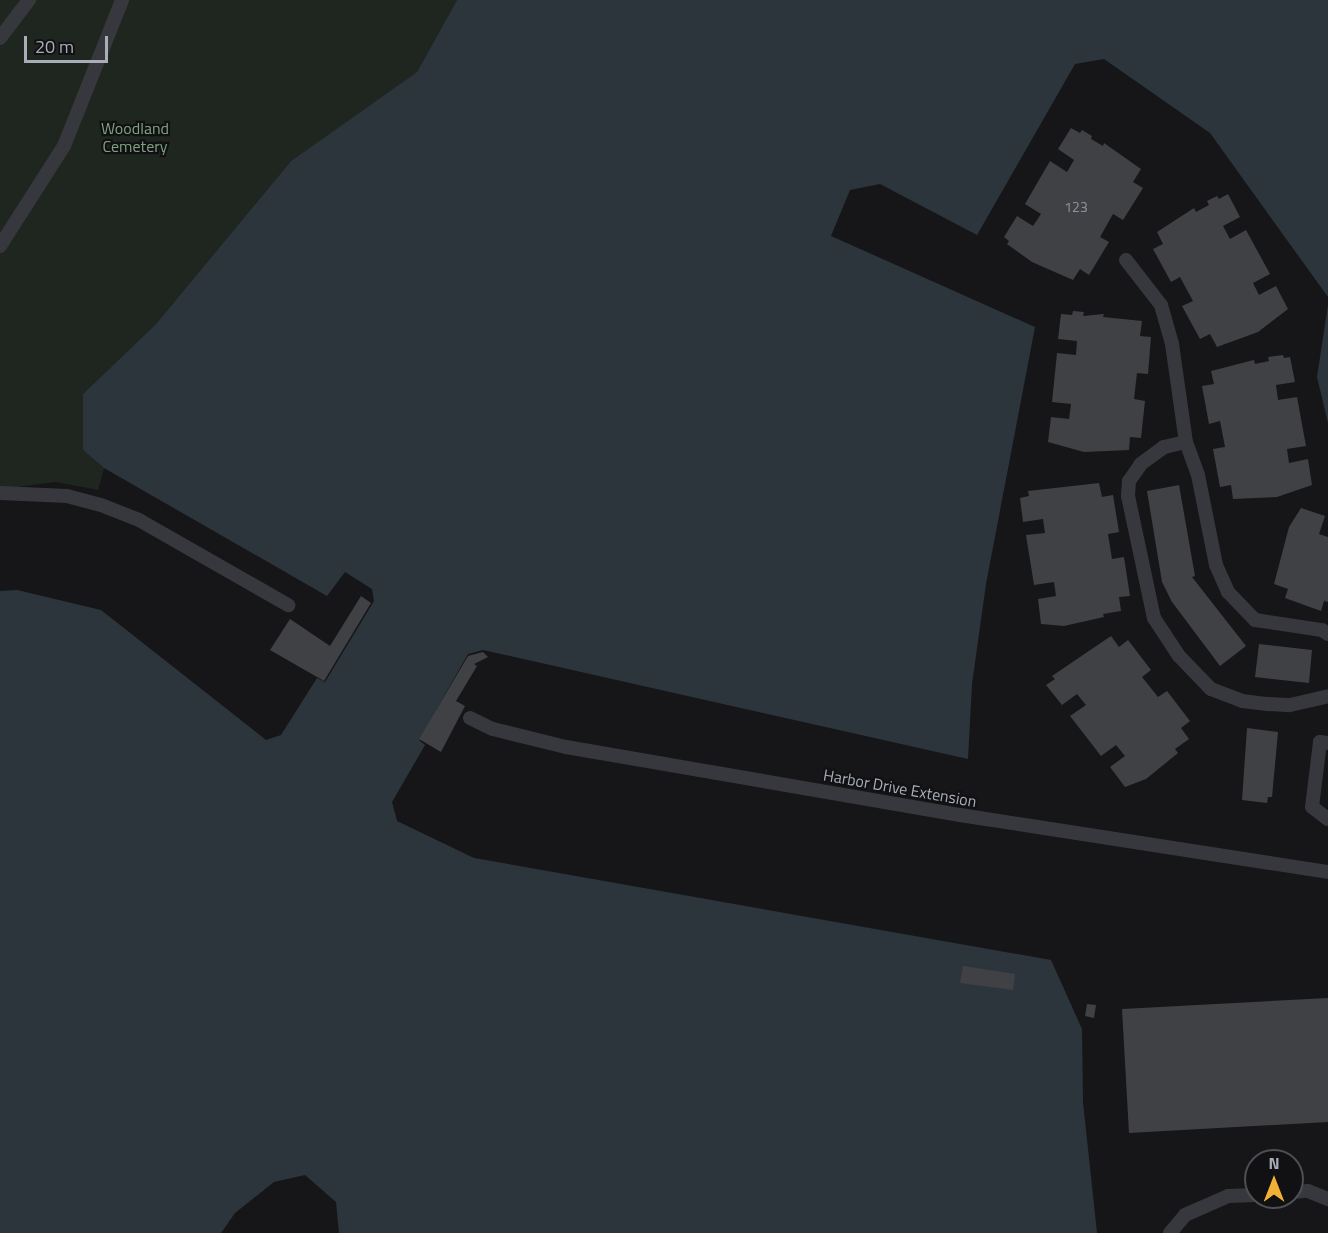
<!DOCTYPE html>
<html>
<head>
<meta charset="utf-8">
<style>
  body { margin:0 }
  #map { position:relative; width:1328px; height:1233px; overflow:hidden; background:#161618; font-family:"Titillium Web",sans-serif }
  div>[style] { position:absolute }
  .green>* { inset:0; background:#1e261f }
  .water>* { inset:0; background:#2c353c }
  .building>* { inset:0; background:#404145 }
  .lane>* { height:14px; margin:-7px; padding:0 7px; transform-origin:7px; border-radius:7px; background:#37383d }
  span { translate:-50% -50%; white-space:nowrap; text-align:center; line-height:1.15; -webkit-text-stroke:4.5px #111113; paint-order:stroke }
  .number-label { font-size:14px; color:#8e929b }
  .number-label span { -webkit-text-stroke-width:0 }
  .park-label { font-size:16px; color:#7fa381 }
  .street-label { font-size:16px; color:#a8adb8 }
  .north { position:absolute; left:1244px; top:1149px; width:60px; height:60px; box-sizing:border-box; background:#111113; border:2px solid #4d4f55; border-radius:50%; rotate:0deg; font-size:16px; font-weight:700; line-height:24px; text-align:center; color:#a8adb8 }
  .north::after { content:''; display:block; margin:auto; width:21px; height:27px; background:#f2b134; clip-path:polygon(50% 0,100% 100%,50% 72%,0 100%) }
  .scale { position:absolute; left:24px; top:36px; width:84px; height:27px; box-sizing:border-box; border:3px solid #a8adb8; border-top:0; padding-left:8px; font-size:18px; line-height:21px; white-space:nowrap; color:#a8adb8; -webkit-text-stroke:4px #111113; paint-order:stroke }
</style>
</head>
<body>
<div id="map">
  <div class="green">
    <i style="clip-path:polygon(0 0,457px 0,417px 72px,291px 161px,156px 324px,83px 394px,83px 450px,104px 468px,98px 490px,56px 482px,0 489px)"></i>
  </div>
  <div class="water">
    <i style="clip-path:polygon(457px 0,1328px 0,1328px 297px,1210px 133px,1104px 59px,1075px 64px,977px 235px,880px 184px,850px 190px,831px 236px,1035px 327px,986px 584px,972px 684px,968px 759px,483px 650px,468px 654px,419px 740px,425px 745px,392px 802px,397px 821px,474px 858px,1051px 960px,1082px 1029px,1083px 1102px,1097px 1233px,339px 1233px,336px 1202px,305px 1175px,274px 1182px,235px 1213px,221px 1233px,0 1233px,0 591px,17px 590px,101px 610px,266px 740px,281px 735px,317px 678px,325px 682px,374px 601px,372px 589px,345px 572px,327px 596px,104px 468px,83px 450px,83px 394px,156px 324px,291px 161px,417px 72px)"></i>
    <i style="clip-path:polygon(1328px 305px,1328px 423px,1317px 377px)"></i>
  </div>
  <div class="building">
    <i style="clip-path:polygon(1071px 128px,1080px 133px,1082px 130px,1092px 136px,1091px 139px,1103px 146px,1104px 143px,1141px 169px,1133px 182px,1143px 188px,1123px 220px,1113px 214px,1100px 237px,1109px 242px,1089px 275px,1080px 269px,1073px 280px,1032px 262px,1007px 244px,1009px 241px,1004px 237px,1017px 216px,1033px 226px,1041px 214px,1025px 204px,1050px 161px,1067px 172px,1074px 160px,1058px 149px)"></i>
    <i style="clip-path:polygon(1228px 194px,1240px 217px,1223px 226px,1230px 239px,1246px 230px,1270px 274px,1253px 283px,1259px 295px,1276px 286px,1288px 309px,1258px 332px,1217px 347px,1210px 334px,1200px 339px,1182px 306px,1193px 301px,1180px 277px,1171px 282px,1153px 249px,1163px 244px,1157px 232px,1194px 208px,1196px 212px,1209px 205px,1207px 201px,1217px 196px,1219px 199px)"></i>
    <i style="clip-path:polygon(1073px 311px,1084px 312px,1083px 316px,1104px 314px,1103px 317px,1142px 321px,1140px 336px,1151px 337px,1148px 374px,1137px 373px,1134px 399px,1145px 401px,1141px 438px,1130px 437px,1129px 450px,1084px 452px,1048px 442px,1051px 417px,1069px 419px,1071px 404px,1052px 402px,1057px 353px,1076px 355px,1077px 341px,1058px 339px,1061px 314px,1072px 315px)"></i>
    <i style="clip-path:polygon(1283px 355px,1284px 358px,1290px 357px,1295px 382px,1276px 385px,1278px 400px,1297px 397px,1306px 446px,1287px 449px,1289px 463px,1308px 459px,1312px 485px,1277px 497px,1233px 499px,1231px 485px,1220px 487px,1213px 449px,1225px 447px,1220px 421px,1209px 424px,1202px 386px,1214px 384px,1211px 371px,1254px 360px,1255px 364px,1269px 361px,1268px 357px)"></i>
    <i style="clip-path:polygon(1099px 483px,1102px 497px,1113px 495px,1119px 532px,1108px 534px,1112px 559px,1124px 557px,1130px 596px,1119px 597px,1121px 611px,1103px 614px,1104px 617px,1064px 626px,1041px 624px,1038px 599px,1056px 596px,1054px 582px,1034px 585px,1026px 535px,1045px 533px,1043px 519px,1023px 522px,1020px 498px,1029px 496px,1028px 491px)"></i>
    <i style="clip-path:polygon(1179px 485px,1195px 576px,1192px 577px,1246px 646px,1220px 666px,1172px 602px,1162px 582px,1147px 491px)"></i>
    <i style="clip-path:polygon(1301px 508px,1325px 516px,1319px 534px,1328px 537px,1328px 602px,1324px 601px,1321px 611px,1285px 598px,1288px 589px,1274px 584px,1289px 527px)"></i>
    <i style="clip-path:polygon(361px 596px,371px 603px,324px 681px,270px 650px,290px 619px,330px 646px)"></i>
    <i style="clip-path:polygon(1111px 636px,1119px 647px,1128px 640px,1151px 670px,1142px 677px,1158px 697px,1167px 691px,1190px 721px,1181px 728px,1189px 739px,1175px 749px,1178px 753px,1146px 779px,1125px 787px,1110px 767px,1125px 756px,1116px 745px,1101px 756px,1070px 716px,1086px 705px,1077px 694px,1062px 705px,1046px 685px,1055px 679px,1052px 676px)"></i>
    <i style="clip-path:polygon(1259px 644px,1312px 650px,1309px 683px,1255px 677px)"></i>
    <i style="clip-path:polygon(483px 652px,488px 657px,474px 664px,477px 666px,456px 701px,465px 706px,441px 752px,419px 739px,468px 656px)"></i>
    <i style="clip-path:polygon(1247px 728px,1278px 732px,1272px 797px,1268px 797px,1267px 803px,1242px 800px)"></i>
    <i style="clip-path:polygon(963px 966px,1015px 974px,1013px 990px,960px 983px)"></i>
    <i style="clip-path:polygon(1328px 998px,1328px 1122px,1129px 1133px,1122px 1009px)"></i>
    <i style="clip-path:polygon(1087px 1004px,1096px 1005px,1094px 1018px,1085px 1016px)"></i>
  </div>
  <div class="lane">
    <i style="left:0;top:38px;width:48px;rotate:-52.7deg"></i>
    <i style="left:0;top:246px;width:119px;rotate:-57.4deg"></i>
    <i style="left:64px;top:146px;width:157px;rotate:-68.3deg"></i>
    <i style="left:1126px;top:260px;width:57px;rotate:52.1deg"></i>
    <i style="left:1161px;top:305px;width:41px;rotate:74.2deg"></i>
    <i style="left:1172px;top:344px;width:99px;rotate:81.9deg"></i>
    <i style="left:1186px;top:442px;width:35px;rotate:70deg"></i>
    <i style="left:1198px;top:475px;width:92px;rotate:78.7deg"></i>
    <i style="left:1216px;top:565px;width:30px;rotate:66deg"></i>
    <i style="left:1228px;top:592px;width:39px;rotate:46deg"></i>
    <i style="left:1255px;top:620px;width:68px;rotate:8.5deg"></i>
    <i style="left:1322px;top:630px;width:7px;rotate:34deg"></i>
    <i style="left:1186px;top:442px;width:23px;rotate:167deg"></i>
    <i style="left:1164px;top:447px;width:29px;rotate:144deg"></i>
    <i style="left:1141px;top:464px;width:21px;rotate:125deg"></i>
    <i style="left:1129px;top:481px;width:15px;rotate:94deg"></i>
    <i style="left:1128px;top:496px;width:125px;rotate:78deg"></i>
    <i style="left:1154px;top:618px;width:45px;rotate:56.7deg"></i>
    <i style="left:1179px;top:656px;width:46px;rotate:45.9deg"></i>
    <i style="left:1211px;top:689px;width:33px;rotate:21deg"></i>
    <i style="left:1242px;top:701px;width:26px;rotate:7deg"></i>
    <i style="left:1268px;top:704px;width:22px;rotate:3deg"></i>
    <i style="left:1290px;top:705px;width:39px;rotate:-13deg"></i>
    <i style="left:0;top:493px;width:67px;rotate:2.6deg"></i>
    <i style="left:67px;top:496px;width:35px;rotate:15deg"></i>
    <i style="left:101px;top:505px;width:41px;rotate:21.5deg"></i>
    <i style="left:139px;top:520px;width:172px;rotate:29.7deg"></i>
    <i style="left:470px;top:718px;width:25px;rotate:26deg"></i>
    <i style="left:493px;top:729px;width:75px;rotate:13.9deg"></i>
    <i style="left:566px;top:747px;width:400px;rotate:9.8deg"></i>
    <i style="left:960px;top:815px;width:372px;rotate:8.8deg"></i>
    <i style="left:1328px;top:743px;width:8px;rotate:-173deg"></i>
    <i style="left:1320px;top:742px;width:65px;rotate:97deg"></i>
    <i style="left:1312px;top:807px;width:20px;rotate:37deg"></i>
    <i style="left:1292px;top:1192px;width:16px;rotate:-4deg"></i>
    <i style="left:1308px;top:1191px;width:22px;rotate:22deg"></i>
    <i style="left:1170px;top:1233px;width:23px;rotate:-50deg"></i>
    <i style="left:1185px;top:1215px;width:47px;rotate:-23.8deg"></i>
    <i style="left:1228px;top:1196px;width:28px;rotate:-2deg"></i>
  </div>
  <div class="number-label">
    <span style="left:1076px;top:207px">123</span>
  </div>
  <div class="park-label">
    <span style="left:135px;top:137px">Woodland<br>Cemetery</span>
  </div>
  <div class="street-label">
    <span style="left:900px;top:788px;rotate:10deg">Harbor Drive Extension</span>
  </div>
  <div class="north">N</div>
  <div class="scale">20 m</div>
</div>
</body>
</html>
